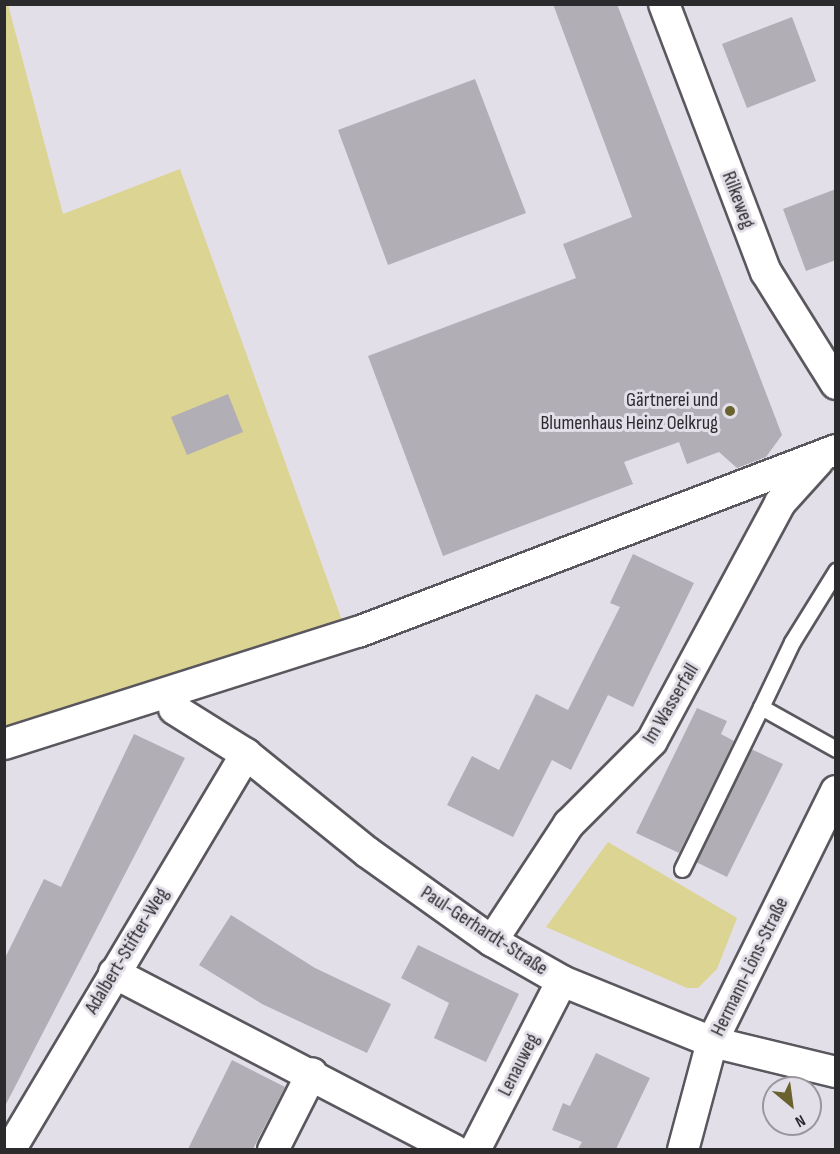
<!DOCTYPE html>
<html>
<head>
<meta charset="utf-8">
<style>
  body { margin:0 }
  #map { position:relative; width:840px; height:1154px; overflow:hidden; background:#e3dfe8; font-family:"Sofia Sans Condensed",sans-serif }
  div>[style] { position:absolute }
  .green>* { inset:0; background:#dcd493 }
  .building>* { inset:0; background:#b1aeb5 }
  .roads { filter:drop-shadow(2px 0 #5a575e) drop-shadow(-2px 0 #5a575e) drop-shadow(0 2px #5a575e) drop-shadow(0 -2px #5a575e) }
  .lane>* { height:15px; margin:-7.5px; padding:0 7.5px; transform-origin:7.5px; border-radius:7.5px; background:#fff }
  .street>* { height:30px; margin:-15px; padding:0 15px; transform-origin:15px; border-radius:15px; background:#fff }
  .dots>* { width:16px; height:16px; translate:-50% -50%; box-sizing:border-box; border:3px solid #e3dfe8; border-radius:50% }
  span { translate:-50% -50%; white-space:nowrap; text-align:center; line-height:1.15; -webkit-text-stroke:6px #e3dfe8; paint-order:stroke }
  .street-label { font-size:20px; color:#2b2a2d }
  .poi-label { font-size:20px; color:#2b2a2d }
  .right { translate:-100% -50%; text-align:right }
  .frame { position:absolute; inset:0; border:6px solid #2b2a2d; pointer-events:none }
  .north { position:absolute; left:762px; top:1076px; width:60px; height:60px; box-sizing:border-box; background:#e3dfe8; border:2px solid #99979d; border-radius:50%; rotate:151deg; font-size:16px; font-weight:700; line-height:24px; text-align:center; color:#2b2a2d }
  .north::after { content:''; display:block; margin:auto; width:21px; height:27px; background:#69622f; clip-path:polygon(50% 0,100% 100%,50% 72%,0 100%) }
</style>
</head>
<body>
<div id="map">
  <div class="green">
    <i style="clip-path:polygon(8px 4px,63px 214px,180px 169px,344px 626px,5px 732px,4px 5px)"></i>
    <i style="clip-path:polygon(608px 842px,737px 918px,717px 969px,698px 988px,687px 988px,546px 927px)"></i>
  </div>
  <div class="building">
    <i style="clip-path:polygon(553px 4px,617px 4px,782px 435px,766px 457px,737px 468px,719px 452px,687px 464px,679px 442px,624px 462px,633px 484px,443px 556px,368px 356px,576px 278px,563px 244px,632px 217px)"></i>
    <i style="clip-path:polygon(792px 17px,816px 81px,747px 108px,722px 44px)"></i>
    <i style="clip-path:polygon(475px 79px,526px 213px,388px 265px,338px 130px)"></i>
    <i style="clip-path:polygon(836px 189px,836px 260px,806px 271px,783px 209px)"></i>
    <i style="clip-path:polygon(228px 394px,243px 432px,187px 455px,171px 417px)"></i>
    <i style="clip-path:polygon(633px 554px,694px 583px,633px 707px,608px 695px,571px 770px,552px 760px,513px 837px,447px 805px,472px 756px,499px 770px,536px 694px,568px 710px,620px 607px,610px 603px)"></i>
    <i style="clip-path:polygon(697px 708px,727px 721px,721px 734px,734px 741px,679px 853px,636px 833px)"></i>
    <i style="clip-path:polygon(134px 734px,185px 758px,4px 1108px,4px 960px,44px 879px,61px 887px)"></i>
    <i style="clip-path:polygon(751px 749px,783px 764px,727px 877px,696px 862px)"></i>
    <i style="clip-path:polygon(231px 915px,315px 968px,391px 1004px,367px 1053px,262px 1004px,199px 965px)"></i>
    <i style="clip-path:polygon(418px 945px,519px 994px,486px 1062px,434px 1038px,449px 1003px,401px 978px)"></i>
    <i style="clip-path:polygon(596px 1053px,650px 1078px,616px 1149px,578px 1149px,582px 1142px,552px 1130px,563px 1103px,570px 1106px)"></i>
    <i style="clip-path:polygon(232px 1060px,285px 1087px,253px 1149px,188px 1149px)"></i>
  </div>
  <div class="roads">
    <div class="lane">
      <i style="left:761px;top:707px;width:72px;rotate:-64.5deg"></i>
      <i style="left:792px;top:642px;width:84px;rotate:-58.2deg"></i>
      <i style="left:682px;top:869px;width:180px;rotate:-64deg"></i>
      <i style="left:761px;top:707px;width:86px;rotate:29.2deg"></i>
    </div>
    <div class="street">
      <i style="left:664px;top:4px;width:287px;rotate:69.2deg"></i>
      <i style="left:766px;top:272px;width:132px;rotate:58deg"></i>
      <i style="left:174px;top:709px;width:85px;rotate:32deg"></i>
      <i style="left:246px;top:754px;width:156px;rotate:39deg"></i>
      <i style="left:367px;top:852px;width:153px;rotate:35.5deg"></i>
      <i style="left:492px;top:941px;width:81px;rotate:29.7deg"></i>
      <i style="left:562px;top:981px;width:162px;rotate:22.1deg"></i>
      <i style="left:712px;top:1042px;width:128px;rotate:13.6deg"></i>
      <i style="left:4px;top:744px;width:371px;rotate:-17.6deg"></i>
      <i style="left:358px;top:632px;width:511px;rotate:-20.84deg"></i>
      <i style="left:492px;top:941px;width:140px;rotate:-56.7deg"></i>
      <i style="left:569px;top:824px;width:117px;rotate:-45deg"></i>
      <i style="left:652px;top:741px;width:270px;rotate:-61.7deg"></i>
      <i style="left:780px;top:503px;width:57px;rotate:-47.9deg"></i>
      <i style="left:114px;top:973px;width:383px;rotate:27.5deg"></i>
      <i style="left:10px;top:1150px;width:461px;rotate:-59.2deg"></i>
      <i style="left:273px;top:1150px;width:86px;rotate:-63.1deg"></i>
      <i style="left:475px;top:1150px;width:190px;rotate:-62.8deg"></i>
      <i style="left:683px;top:1150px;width:112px;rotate:-75deg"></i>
      <i style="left:712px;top:1042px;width:280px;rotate:-63.7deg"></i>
    </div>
  </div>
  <div class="dots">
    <i style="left:730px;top:411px;background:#69622f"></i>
  </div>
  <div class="street-label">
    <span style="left:738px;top:200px;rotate:69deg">Rilkeweg</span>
    <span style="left:671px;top:704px;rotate:-59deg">Im Wasserfall</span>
    <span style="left:484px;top:931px;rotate:33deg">Paul-Gerhardt-Straße</span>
    <span style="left:127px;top:951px;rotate:-59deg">Adalbert-Stifter-Weg</span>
    <span style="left:750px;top:967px;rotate:-64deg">Hermann-Löns-Straße</span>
    <span style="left:519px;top:1065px;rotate:-63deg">Lenauweg</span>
  </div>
  <div class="poi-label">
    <span class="right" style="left:718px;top:412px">Gärtnerei und<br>Blumenhaus Heinz Oelkrug</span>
  </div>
  <div class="frame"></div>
  <div class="north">N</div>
</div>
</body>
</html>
